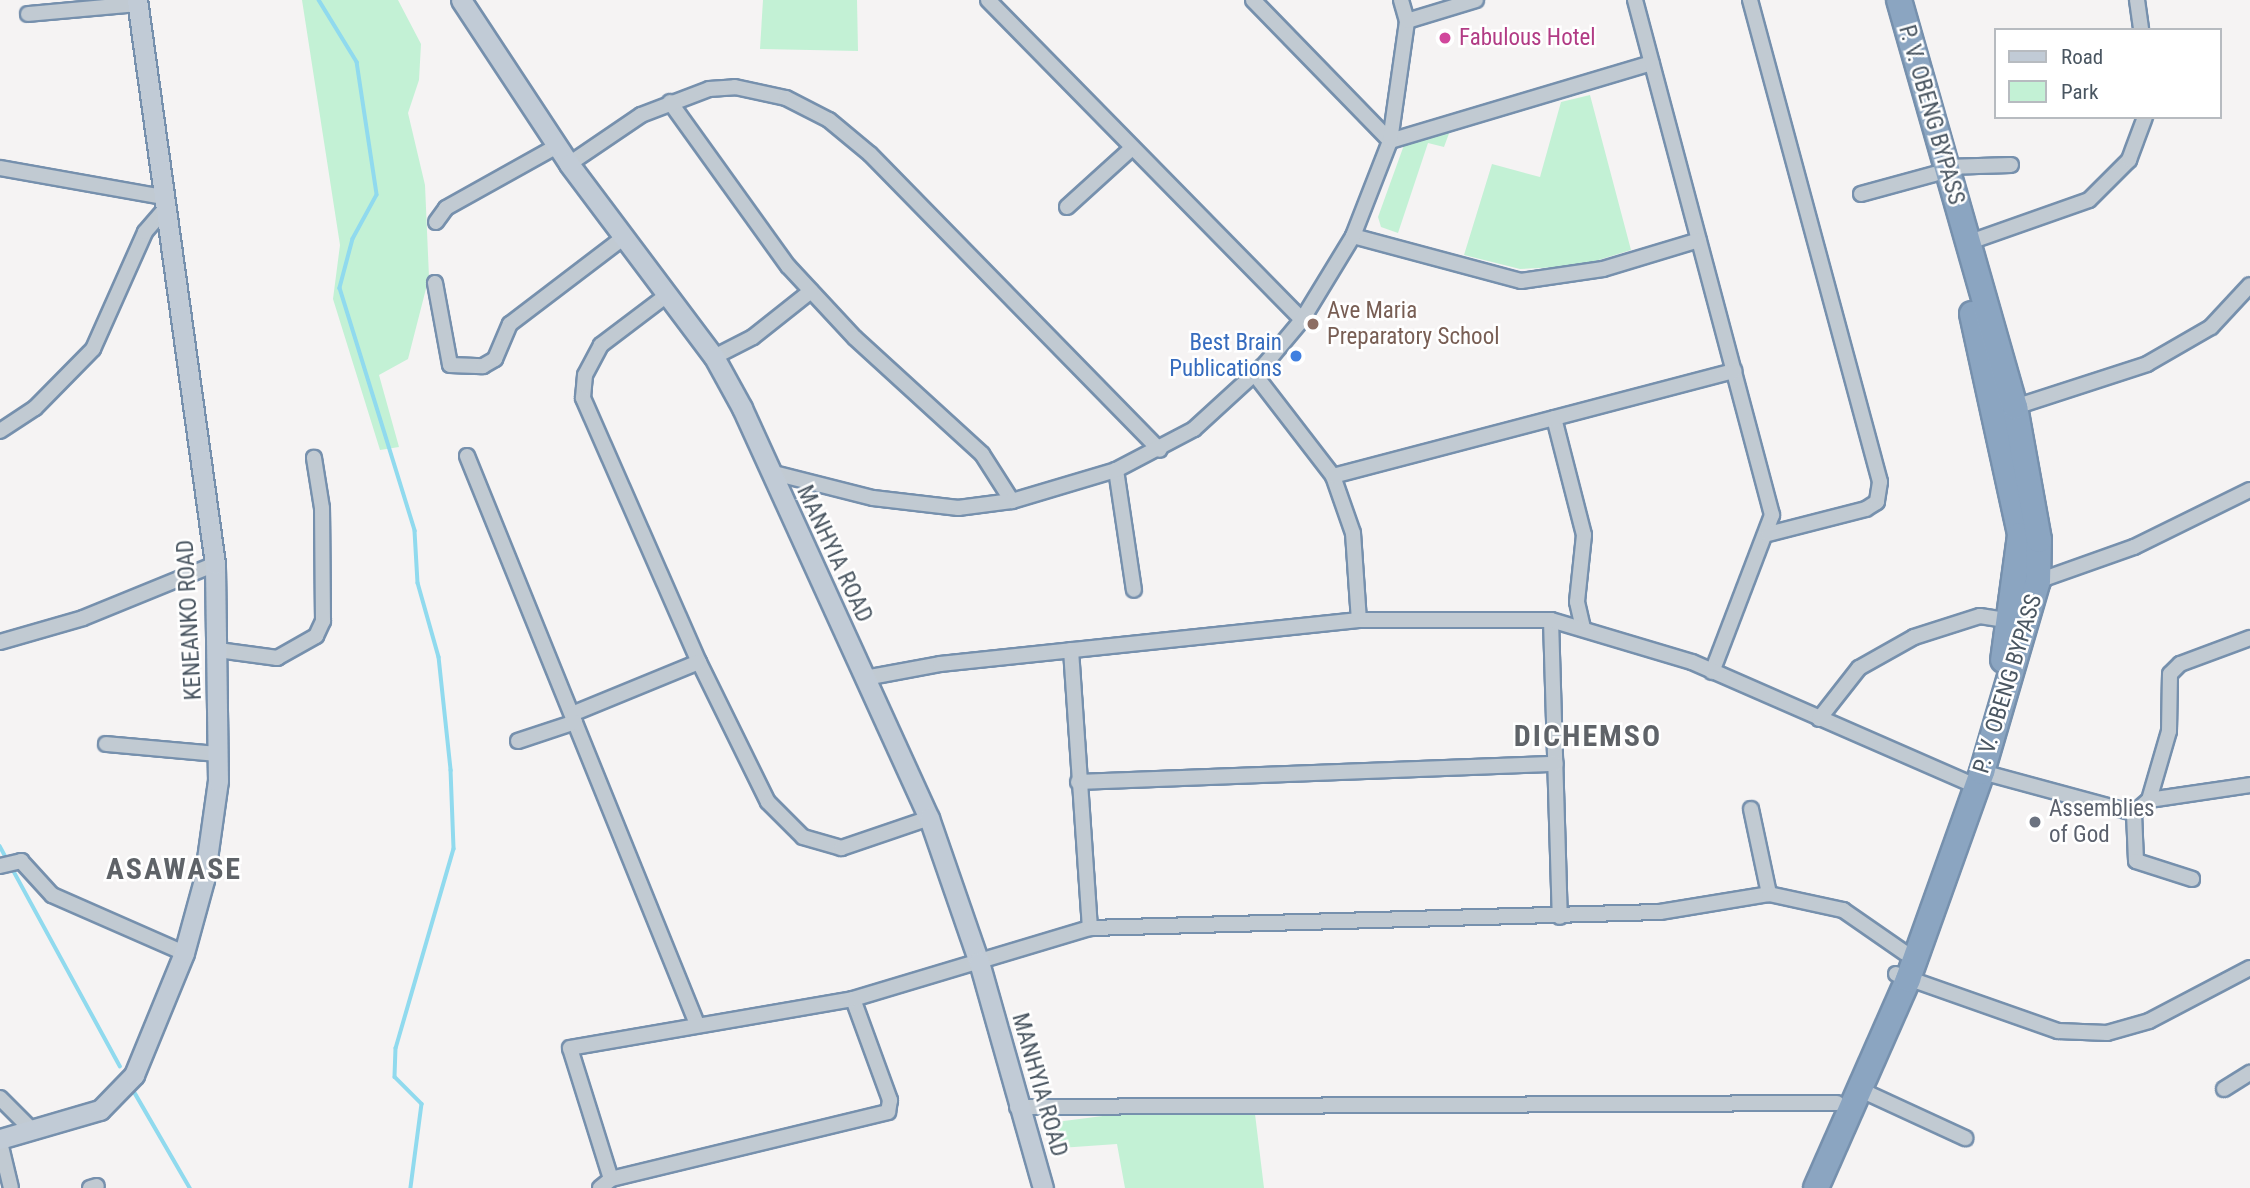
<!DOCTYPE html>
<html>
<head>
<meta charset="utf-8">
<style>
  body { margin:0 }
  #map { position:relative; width:2250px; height:1188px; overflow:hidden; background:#f5f3f3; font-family:"Roboto Condensed",sans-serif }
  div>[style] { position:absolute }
  .green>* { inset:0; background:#c3f1d5 }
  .stream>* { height:3.5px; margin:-1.75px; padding:0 1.75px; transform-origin:1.75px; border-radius:1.75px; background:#90daee }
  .roads { filter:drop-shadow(2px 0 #7690ad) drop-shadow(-2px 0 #7690ad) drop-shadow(0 2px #7690ad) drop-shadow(0 -2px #7690ad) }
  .street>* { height:14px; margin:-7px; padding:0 7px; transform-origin:7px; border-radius:7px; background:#c1cad2 }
  .secondary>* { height:19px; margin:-9.5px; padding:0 9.5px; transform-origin:9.5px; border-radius:9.5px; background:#c1cbd6 }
  .highway>* { height:24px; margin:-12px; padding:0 12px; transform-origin:12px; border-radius:12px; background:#8ba5c1 }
  .dots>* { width:19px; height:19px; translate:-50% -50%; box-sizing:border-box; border:4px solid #fff; border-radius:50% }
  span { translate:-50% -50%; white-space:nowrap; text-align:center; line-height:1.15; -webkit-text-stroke:5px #fff; paint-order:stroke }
  .hotel-label { font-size:23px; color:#b23c85 }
  .left { translate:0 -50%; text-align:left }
  .street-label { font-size:23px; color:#4a5661 }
  .education-label { font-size:23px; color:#785e54 }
  .shop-label { font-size:23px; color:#366cbe }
  .right { translate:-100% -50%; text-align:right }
  .worship-label { font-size:23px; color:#5b616d }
  .district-label { font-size:30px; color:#5f6368; font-weight:700; letter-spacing:2px }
  .legend { position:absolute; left:1994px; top:28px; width:228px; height:91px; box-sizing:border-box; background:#fff; border:2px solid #b7bbc0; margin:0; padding:9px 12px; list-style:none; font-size:21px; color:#4a5661 }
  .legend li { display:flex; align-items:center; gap:14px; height:35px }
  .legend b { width:35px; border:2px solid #b7bbc0 }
</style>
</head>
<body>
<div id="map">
  <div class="green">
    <i style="clip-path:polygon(302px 0,398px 0,421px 44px,419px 80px,408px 113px,425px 185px,429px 277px,408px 359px,379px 375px,399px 447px,380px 450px,333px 299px,340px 245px)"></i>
    <i style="clip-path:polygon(763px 0,857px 0,858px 51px,760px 49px)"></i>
    <i style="clip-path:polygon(1590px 95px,1631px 250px,1579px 266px,1520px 269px,1464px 255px,1492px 164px,1540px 177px,1561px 102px)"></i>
    <i style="clip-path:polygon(1451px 128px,1444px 147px,1428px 143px,1398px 233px,1381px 227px,1378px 217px,1404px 145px,1421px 133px)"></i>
    <i style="clip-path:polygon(1126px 1113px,1255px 1114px,1264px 1188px,1125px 1188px,1117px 1144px,1060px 1148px,1056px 1122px)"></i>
  </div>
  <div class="stream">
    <i style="left:319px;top:0;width:73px;rotate:58.5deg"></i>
    <i style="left:357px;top:62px;width:134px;rotate:81.4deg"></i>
    <i style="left:377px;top:195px;width:50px;rotate:118.6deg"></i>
    <i style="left:353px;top:239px;width:51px;rotate:104.9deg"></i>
    <i style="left:340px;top:288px;width:254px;rotate:72.8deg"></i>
    <i style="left:415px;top:531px;width:52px;rotate:86.7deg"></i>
    <i style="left:418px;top:583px;width:77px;rotate:74.2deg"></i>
    <i style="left:439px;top:657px;width:114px;rotate:83.9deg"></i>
    <i style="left:451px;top:770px;width:79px;rotate:87.8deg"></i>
    <i style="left:454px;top:849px;width:207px;rotate:106.2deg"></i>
    <i style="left:396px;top:1048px;width:29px;rotate:92deg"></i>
    <i style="left:395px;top:1077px;width:38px;rotate:45deg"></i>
    <i style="left:422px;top:1104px;width:85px;rotate:97.5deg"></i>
    <i style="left:0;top:846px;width:15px;rotate:62deg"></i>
    <i style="left:11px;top:866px;width:228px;rotate:61.4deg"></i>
    <i style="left:135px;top:1093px;width:110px;rotate:59.9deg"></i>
  </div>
  <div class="roads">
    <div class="street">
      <i style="left:988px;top:0;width:448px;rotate:45.5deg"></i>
      <i style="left:1253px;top:0;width:197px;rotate:45.8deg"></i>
      <i style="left:1390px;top:141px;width:273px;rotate:-16.6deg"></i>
      <i style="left:1635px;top:0;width:533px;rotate:75.1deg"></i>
      <i style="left:1772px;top:515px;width:168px;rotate:110.9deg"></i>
      <i style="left:1750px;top:0;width:499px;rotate:74.9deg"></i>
      <i style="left:1880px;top:482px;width:20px;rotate:99deg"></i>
      <i style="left:1877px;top:502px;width:13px;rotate:148deg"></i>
      <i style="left:1866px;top:509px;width:101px;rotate:165.7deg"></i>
      <i style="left:2137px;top:0;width:30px;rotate:82deg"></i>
      <i style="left:28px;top:14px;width:109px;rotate:-5.2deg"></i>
      <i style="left:1407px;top:21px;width:72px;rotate:-16.9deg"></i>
      <i style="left:670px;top:102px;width:202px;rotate:54.3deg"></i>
      <i style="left:788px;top:266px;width:98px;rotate:47.1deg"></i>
      <i style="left:855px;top:338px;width:172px;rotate:42.4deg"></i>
      <i style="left:982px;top:454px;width:56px;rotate:57.4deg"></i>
      <i style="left:569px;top:164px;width:87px;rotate:-34.2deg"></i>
      <i style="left:641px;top:115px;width:73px;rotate:-20.9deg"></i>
      <i style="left:709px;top:89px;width:26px;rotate:-4deg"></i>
      <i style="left:735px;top:87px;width:52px;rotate:12.2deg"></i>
      <i style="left:786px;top:98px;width:48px;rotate:27.1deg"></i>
      <i style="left:829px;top:120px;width:53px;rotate:39.7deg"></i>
      <i style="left:870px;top:154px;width:414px;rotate:45.6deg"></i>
      <i style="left:1946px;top:167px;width:65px;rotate:-1.8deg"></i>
      <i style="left:0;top:168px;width:165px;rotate:10.1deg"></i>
      <i style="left:1861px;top:194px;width:76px;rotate:-15.3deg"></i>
      <i style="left:1067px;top:207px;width:88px;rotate:-42.2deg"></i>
      <i style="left:436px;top:222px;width:17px;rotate:-54deg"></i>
      <i style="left:446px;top:208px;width:127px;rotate:-29.2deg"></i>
      <i style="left:1353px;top:236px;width:174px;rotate:15deg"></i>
      <i style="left:1521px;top:281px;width:83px;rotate:-8.3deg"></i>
      <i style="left:1603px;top:269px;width:100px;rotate:-16.8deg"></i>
      <i style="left:1967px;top:243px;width:129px;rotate:-19.4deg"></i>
      <i style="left:2089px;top:200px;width:57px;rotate:-45deg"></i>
      <i style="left:2129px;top:160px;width:46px;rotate:-69.6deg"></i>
      <i style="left:435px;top:283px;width:83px;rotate:79.6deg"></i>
      <i style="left:450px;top:365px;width:33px;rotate:2deg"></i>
      <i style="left:483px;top:366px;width:14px;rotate:-30deg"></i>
      <i style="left:495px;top:359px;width:38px;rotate:-67deg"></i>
      <i style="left:510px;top:324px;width:143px;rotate:-37.3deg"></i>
      <i style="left:667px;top:295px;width:83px;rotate:142.9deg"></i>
      <i style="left:601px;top:345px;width:34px;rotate:118deg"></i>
      <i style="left:585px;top:375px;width:23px;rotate:95deg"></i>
      <i style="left:583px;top:398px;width:288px;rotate:66.3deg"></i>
      <i style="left:699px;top:662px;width:156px;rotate:63.8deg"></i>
      <i style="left:768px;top:802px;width:49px;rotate:45deg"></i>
      <i style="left:803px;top:837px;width:40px;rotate:16deg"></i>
      <i style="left:841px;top:848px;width:93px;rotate:-18.8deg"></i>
      <i style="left:714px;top:357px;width:44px;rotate:-27.1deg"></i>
      <i style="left:753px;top:337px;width:74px;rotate:-38.4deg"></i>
      <i style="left:1256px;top:376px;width:126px;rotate:52.4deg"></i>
      <i style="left:1333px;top:476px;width:60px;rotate:70.7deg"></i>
      <i style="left:1353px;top:533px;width:87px;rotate:86.1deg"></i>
      <i style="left:2015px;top:407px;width:139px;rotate:-18deg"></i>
      <i style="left:2147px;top:364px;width:74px;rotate:-30deg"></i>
      <i style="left:2211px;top:327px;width:57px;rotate:-47.1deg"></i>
      <i style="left:1554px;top:418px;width:121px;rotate:75.6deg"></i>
      <i style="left:1584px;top:535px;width:67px;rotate:96deg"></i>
      <i style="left:1577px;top:602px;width:26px;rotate:77deg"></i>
      <i style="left:0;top:431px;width:42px;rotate:-33.3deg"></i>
      <i style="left:35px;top:408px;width:83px;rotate:-45.5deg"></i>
      <i style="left:93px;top:349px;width:128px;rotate:-66deg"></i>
      <i style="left:145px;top:232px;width:29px;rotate:-49deg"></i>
      <i style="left:467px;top:456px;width:613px;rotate:67.96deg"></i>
      <i style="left:1116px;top:470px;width:121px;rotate:81.5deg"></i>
      <i style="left:770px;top:472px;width:106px;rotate:14.2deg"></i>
      <i style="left:873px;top:498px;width:86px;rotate:6.7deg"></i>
      <i style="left:958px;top:508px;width:54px;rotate:-7.4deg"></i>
      <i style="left:1012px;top:501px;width:109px;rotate:-16.6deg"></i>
      <i style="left:1116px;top:470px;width:88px;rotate:-27.7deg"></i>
      <i style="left:1194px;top:429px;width:98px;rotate:-42.5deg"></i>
      <i style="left:1266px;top:363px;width:56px;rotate:-50.1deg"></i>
      <i style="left:1302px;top:320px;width:98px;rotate:-58.7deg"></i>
      <i style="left:1353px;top:236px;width:102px;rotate:-68.7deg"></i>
      <i style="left:1390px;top:141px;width:121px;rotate:-81.9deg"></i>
      <i style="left:1407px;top:21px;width:22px;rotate:-106deg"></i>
      <i style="left:1333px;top:476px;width:415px;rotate:-14.7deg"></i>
      <i style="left:2038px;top:581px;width:102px;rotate:-19.5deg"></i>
      <i style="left:2134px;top:547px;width:129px;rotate:-26.2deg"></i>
      <i style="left:1551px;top:620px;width:297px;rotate:88.3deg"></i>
      <i style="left:0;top:642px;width:86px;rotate:-16.1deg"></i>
      <i style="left:83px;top:618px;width:143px;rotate:-22.2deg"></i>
      <i style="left:218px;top:650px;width:60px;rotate:7.7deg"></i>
      <i style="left:277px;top:658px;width:45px;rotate:-29.4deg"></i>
      <i style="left:316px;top:636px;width:17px;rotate:-65deg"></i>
      <i style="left:323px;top:621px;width:113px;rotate:-90.5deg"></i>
      <i style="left:322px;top:508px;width:51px;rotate:-99.1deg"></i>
      <i style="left:1071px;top:650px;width:279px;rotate:86.1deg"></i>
      <i style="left:865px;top:678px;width:76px;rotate:-10.6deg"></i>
      <i style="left:940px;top:664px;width:421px;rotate:-6deg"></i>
      <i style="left:1359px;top:620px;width:192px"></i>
      <i style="left:1551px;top:620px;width:147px;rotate:16.6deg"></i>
      <i style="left:1692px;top:662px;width:298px;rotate:23.6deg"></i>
      <i style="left:572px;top:714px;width:137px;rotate:-22.3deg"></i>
      <i style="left:1819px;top:719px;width:65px;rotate:-51.9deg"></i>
      <i style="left:1859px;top:668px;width:63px;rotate:-29.4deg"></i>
      <i style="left:1914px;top:637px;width:69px;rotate:-17.7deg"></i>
      <i style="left:1980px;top:616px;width:32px;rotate:9deg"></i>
      <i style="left:518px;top:741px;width:60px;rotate:-18.4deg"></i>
      <i style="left:106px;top:744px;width:113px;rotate:5.1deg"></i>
      <i style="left:1982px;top:772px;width:157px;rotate:15.1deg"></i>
      <i style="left:2134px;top:813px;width:20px;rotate:-41deg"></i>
      <i style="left:2149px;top:800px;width:72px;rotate:-73.8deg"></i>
      <i style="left:2169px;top:731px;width:57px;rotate:-89deg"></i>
      <i style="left:2170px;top:674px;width:14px;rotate:-45deg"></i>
      <i style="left:2180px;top:664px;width:75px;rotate:-20.4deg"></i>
      <i style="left:1078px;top:782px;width:478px;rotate:-2.2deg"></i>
      <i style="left:2149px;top:800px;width:102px;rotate:-8.4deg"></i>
      <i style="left:1751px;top:809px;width:87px;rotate:78deg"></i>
      <i style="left:2134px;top:813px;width:48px;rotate:87.6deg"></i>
      <i style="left:2136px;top:861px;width:59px;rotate:17.8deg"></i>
      <i style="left:0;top:866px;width:22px;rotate:-13deg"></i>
      <i style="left:21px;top:861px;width:46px;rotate:47.6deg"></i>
      <i style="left:52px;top:895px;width:144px;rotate:23.7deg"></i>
      <i style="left:1896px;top:974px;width:172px;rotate:19.4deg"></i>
      <i style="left:2058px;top:1031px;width:49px;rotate:2.3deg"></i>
      <i style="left:2107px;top:1033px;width:44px;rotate:-15.9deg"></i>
      <i style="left:2149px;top:1021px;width:114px;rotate:-27.7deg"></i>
      <i style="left:853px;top:999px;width:108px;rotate:69.9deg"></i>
      <i style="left:890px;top:1100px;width:12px;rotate:99deg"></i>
      <i style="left:888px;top:1112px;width:285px;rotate:166.4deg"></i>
      <i style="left:611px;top:1179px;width:137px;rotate:-107.4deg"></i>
      <i style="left:570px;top:1048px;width:287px;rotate:-9.8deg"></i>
      <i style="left:853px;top:999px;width:247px;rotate:-16.7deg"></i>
      <i style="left:1090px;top:928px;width:570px;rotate:-1.61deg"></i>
      <i style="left:1660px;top:912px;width:110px;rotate:-9.4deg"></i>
      <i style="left:1769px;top:894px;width:76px;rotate:12.2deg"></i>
      <i style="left:1843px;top:910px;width:75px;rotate:34.7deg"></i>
      <i style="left:2224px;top:1089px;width:31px;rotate:-32deg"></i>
      <i style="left:1861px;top:1090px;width:115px;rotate:24.8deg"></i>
      <i style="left:0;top:1098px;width:47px;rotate:45deg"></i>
      <i style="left:1017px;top:1107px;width:820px;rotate:-0.28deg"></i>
      <i style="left:0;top:1142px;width:47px;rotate:76.6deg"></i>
      <i style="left:90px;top:1188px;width:7px;rotate:-16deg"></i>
      <i style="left:600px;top:1188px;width:14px;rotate:-39deg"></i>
    </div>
    <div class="secondary">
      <i style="left:461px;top:0;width:196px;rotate:56.6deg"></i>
      <i style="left:569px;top:164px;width:241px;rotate:53.1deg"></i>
      <i style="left:714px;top:357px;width:58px;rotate:61.2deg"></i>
      <i style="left:742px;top:408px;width:451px;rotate:65.5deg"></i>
      <i style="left:929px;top:818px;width:152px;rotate:70.9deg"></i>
      <i style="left:979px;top:962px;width:235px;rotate:74.2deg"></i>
      <i style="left:0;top:1139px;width:104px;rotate:-16.2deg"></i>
      <i style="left:100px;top:1110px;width:49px;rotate:-45.8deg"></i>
      <i style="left:134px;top:1075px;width:132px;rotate:-67.7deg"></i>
      <i style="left:184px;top:953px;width:76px;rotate:-74.7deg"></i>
      <i style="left:204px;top:880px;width:100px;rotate:-82deg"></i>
      <i style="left:218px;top:781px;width:217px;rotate:-90.8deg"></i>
      <i style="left:215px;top:564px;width:569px;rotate:-97.87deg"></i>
    </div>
    <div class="highway">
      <i style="left:1972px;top:314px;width:226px;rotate:77.7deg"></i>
      <i style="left:2020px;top:535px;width:126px;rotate:97.7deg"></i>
      <i style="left:1816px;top:1188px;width:228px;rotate:-66.2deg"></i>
      <i style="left:1908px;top:979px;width:220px;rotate:-70.3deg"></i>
      <i style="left:1982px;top:772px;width:199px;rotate:-73.7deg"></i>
      <i style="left:2038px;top:581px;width:41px;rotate:-88.6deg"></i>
      <i style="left:2039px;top:540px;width:135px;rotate:-100.2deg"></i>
      <i style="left:2015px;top:407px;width:423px;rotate:-105.9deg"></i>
    </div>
  </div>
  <div class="dots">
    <i style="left:1445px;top:38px;background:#d1479c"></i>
    <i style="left:1313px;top:324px;background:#8d6e63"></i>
    <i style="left:1296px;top:356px;background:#3f7fe0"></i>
    <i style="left:2035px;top:822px;background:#6b7280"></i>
  </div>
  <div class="hotel-label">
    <span class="left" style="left:1459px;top:38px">Fabulous Hotel</span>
  </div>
  <div class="street-label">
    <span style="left:1931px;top:115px;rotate:74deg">P. V. OBENG BYPASS</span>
    <span style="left:834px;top:554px;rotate:65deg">MANHYIA ROAD</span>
    <span style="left:190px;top:620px;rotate:-93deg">KENEANKO ROAD</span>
    <span style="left:2008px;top:684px;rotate:-73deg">P. V. OBENG BYPASS</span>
    <span style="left:1039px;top:1085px;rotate:74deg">MANHYIA ROAD</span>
  </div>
  <div class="education-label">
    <span class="left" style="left:1327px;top:324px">Ave Maria<br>Preparatory School</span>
  </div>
  <div class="shop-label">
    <span class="right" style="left:1282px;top:356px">Best Brain<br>Publications</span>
  </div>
  <div class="worship-label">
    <span class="left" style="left:2049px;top:822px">Assemblies<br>of God</span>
  </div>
  <div class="district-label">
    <span style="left:1588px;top:736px">DICHEMSO</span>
    <span style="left:174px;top:869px">ASAWASE</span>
  </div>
  <ul class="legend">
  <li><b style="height:9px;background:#c1cbd6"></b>Road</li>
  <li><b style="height:19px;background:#c3f1d5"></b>Park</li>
  </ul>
</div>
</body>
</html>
